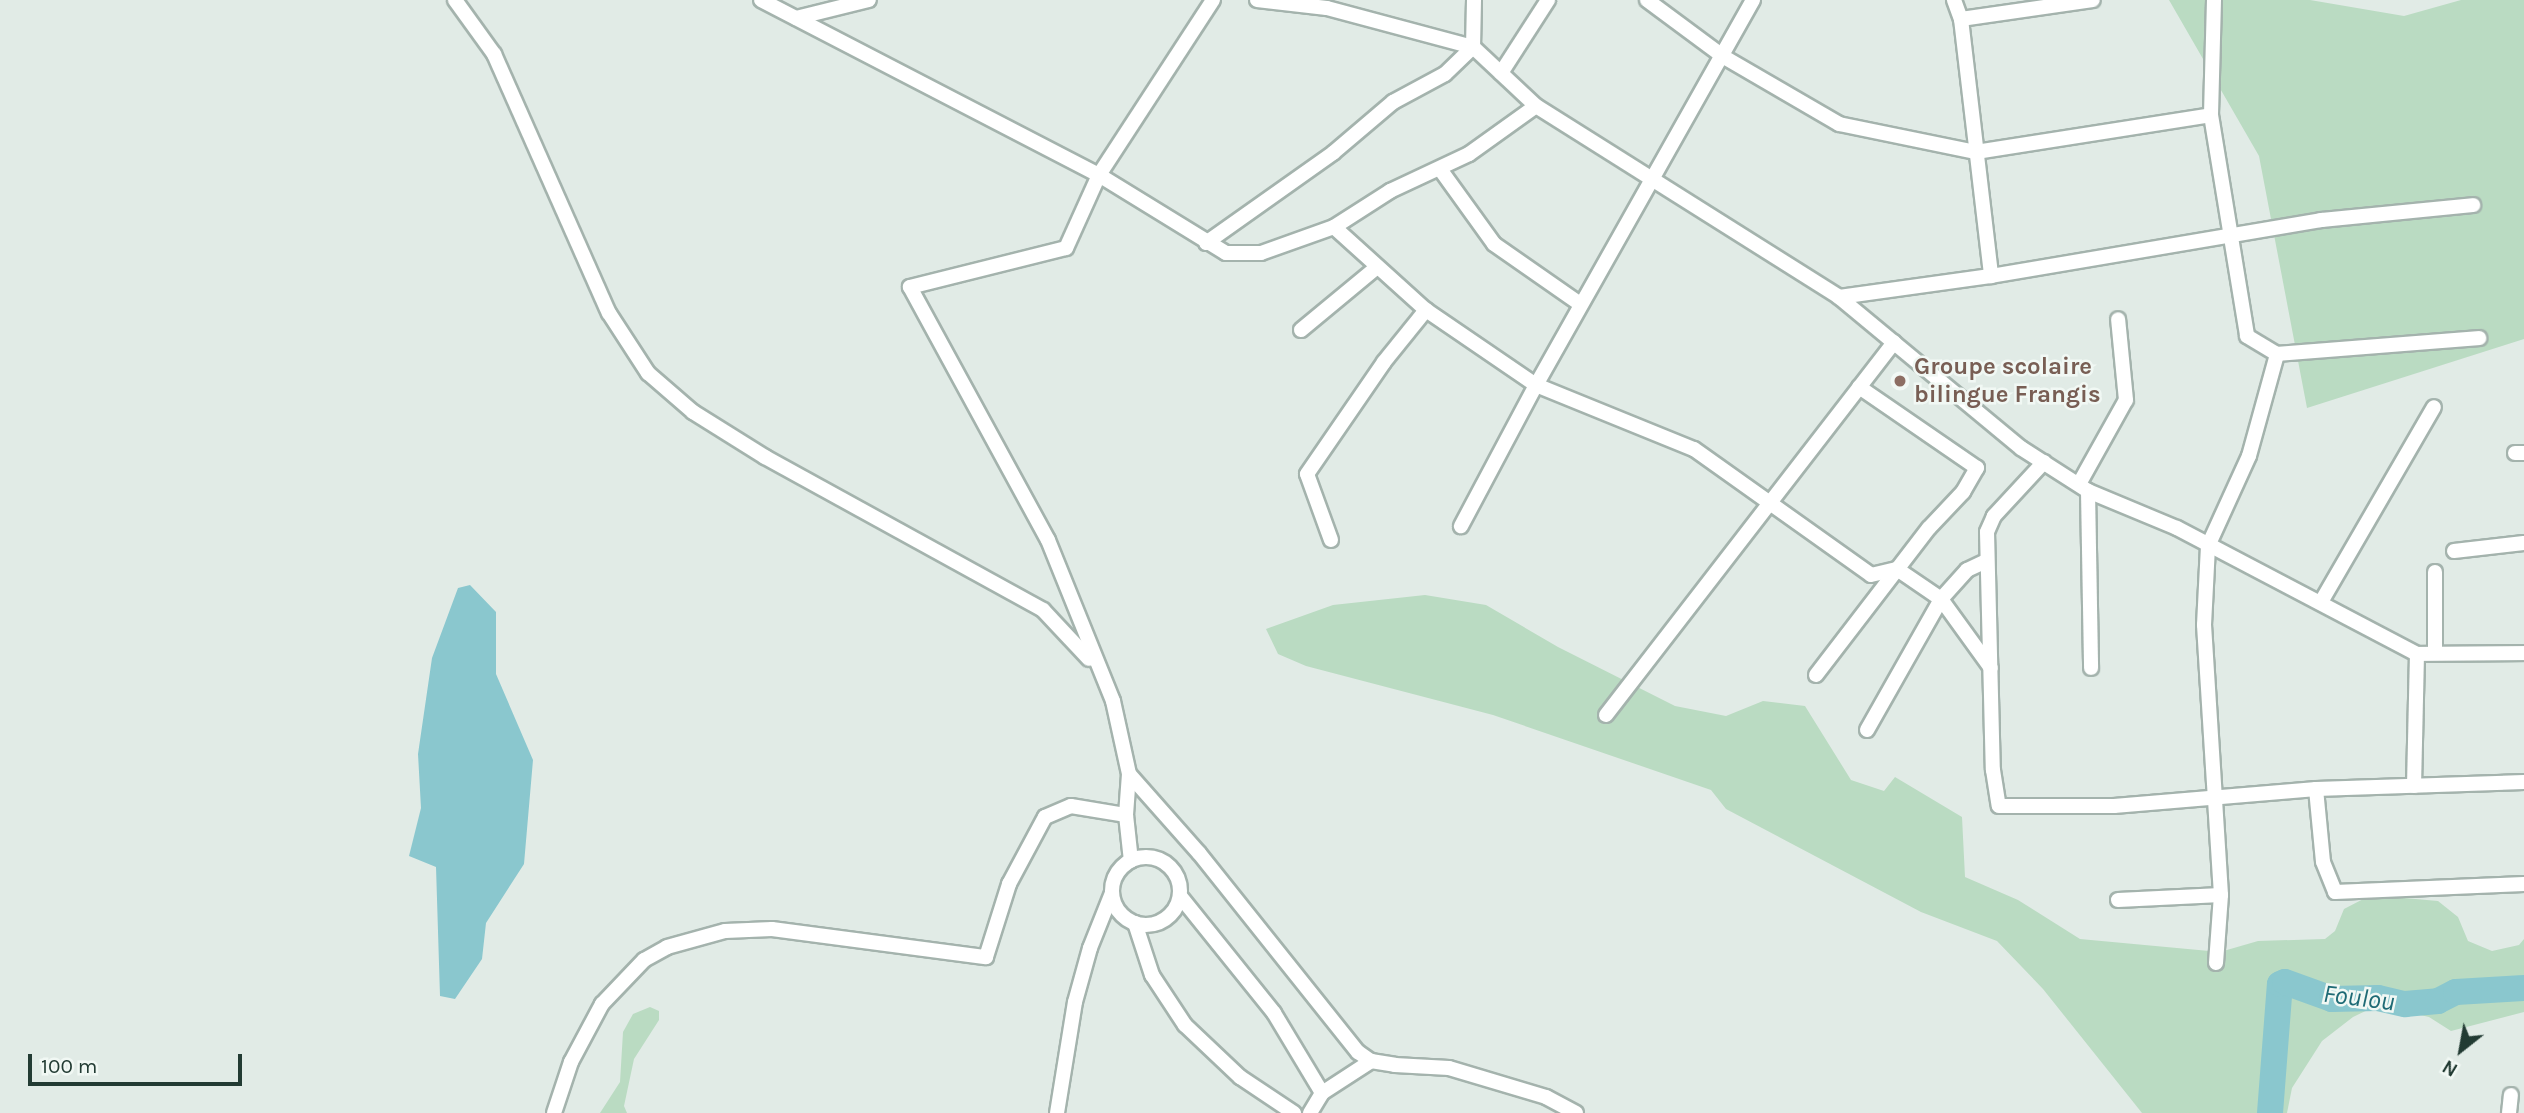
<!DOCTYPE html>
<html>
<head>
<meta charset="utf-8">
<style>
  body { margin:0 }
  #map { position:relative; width:2524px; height:1113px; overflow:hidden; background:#e1ebe6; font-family:Karla,sans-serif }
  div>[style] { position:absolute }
  .green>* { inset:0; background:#badbc2 }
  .water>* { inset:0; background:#8ac7ce }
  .river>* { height:26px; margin:-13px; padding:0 13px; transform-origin:13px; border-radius:13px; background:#8ac7ce }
  .roads { filter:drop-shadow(2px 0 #a4b3ad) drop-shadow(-2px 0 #a4b3ad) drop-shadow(0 2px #a4b3ad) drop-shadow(0 -2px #a4b3ad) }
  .minor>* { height:14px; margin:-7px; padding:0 7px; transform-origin:7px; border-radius:7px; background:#fff }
  .minor>.ring { margin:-7px; padding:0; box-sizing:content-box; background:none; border:14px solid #fff; border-radius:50% }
  .dots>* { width:19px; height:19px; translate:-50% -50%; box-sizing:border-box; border:4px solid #f1f8f4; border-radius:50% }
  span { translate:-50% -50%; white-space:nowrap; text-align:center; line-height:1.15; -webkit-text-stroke:5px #f1f8f4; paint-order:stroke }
  .education-label { font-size:24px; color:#785e54; font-weight:700 }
  .left { translate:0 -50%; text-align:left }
  .water-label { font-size:26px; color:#1e6a75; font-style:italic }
  .north { position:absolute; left:2426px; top:1015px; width:70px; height:70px; -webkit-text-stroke:5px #f1f8f4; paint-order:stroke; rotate:211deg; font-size:19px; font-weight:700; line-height:28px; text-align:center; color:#223b33 }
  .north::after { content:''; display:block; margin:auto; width:24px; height:32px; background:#223b33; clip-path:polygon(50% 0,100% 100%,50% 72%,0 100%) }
  .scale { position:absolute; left:28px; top:1054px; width:214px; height:32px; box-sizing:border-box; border:4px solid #223b33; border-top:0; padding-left:9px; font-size:21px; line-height:24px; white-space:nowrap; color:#223b33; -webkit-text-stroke:5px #f1f8f4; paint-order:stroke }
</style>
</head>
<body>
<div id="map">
  <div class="green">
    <i style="clip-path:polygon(2169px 0,2310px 0,2404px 16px,2461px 0,2524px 0,2524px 339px,2307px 408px,2259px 156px)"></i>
    <i style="clip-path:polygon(1425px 595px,1486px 605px,1558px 647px,1675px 706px,1726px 716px,1763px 701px,1805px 706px,1851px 780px,1884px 791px,1895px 777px,1962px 817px,1965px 877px,2018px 900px,2080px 939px,2220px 952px,2258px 941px,2325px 939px,2335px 931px,2344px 909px,2371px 895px,2438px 901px,2458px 917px,2468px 941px,2492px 951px,2519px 945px,2524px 939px,2524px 1012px,2451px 1031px,2429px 1017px,2378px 1005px,2353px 1017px,2322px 1041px,2292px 1088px,2287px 1113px,2142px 1113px,2043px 989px,1997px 941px,1921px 912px,1726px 809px,1711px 790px,1493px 715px,1306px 666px,1278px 654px,1266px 629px,1333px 605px)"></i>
    <i style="clip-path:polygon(650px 1007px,659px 1011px,659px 1020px,634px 1059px,624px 1106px,627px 1113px,600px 1113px,620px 1082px,623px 1032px,633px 1014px)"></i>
  </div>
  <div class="water">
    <i style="clip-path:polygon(470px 585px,496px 612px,496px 674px,533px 760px,524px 864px,486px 923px,482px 959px,455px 999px,440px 996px,436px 867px,409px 856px,421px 808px,418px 754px,432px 658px,458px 588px)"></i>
  </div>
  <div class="river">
    <i style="left:2270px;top:1113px;width:129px;rotate:-85.6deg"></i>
    <i style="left:2280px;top:984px;width:5px;rotate:-22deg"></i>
    <i style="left:2285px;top:982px;width:50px;rotate:19.9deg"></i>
    <i style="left:2332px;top:999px;width:46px;rotate:-1.2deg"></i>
    <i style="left:2378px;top:998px;width:28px;rotate:13deg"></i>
    <i style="left:2405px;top:1004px;width:33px;rotate:-5deg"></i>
    <i style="left:2438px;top:1001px;width:20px;rotate:-27deg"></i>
    <i style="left:2456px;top:992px;width:68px;rotate:-3.4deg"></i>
  </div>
  <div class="roads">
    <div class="minor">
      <i style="left:455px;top:0;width:67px;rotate:54.2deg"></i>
      <i style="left:494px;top:54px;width:283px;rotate:66.1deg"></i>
      <i style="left:609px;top:313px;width:72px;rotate:57deg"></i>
      <i style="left:648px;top:373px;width:60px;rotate:40.9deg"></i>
      <i style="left:693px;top:412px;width:85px;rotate:32deg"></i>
      <i style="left:765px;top:457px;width:317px;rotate:28.8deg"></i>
      <i style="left:1043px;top:610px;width:67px;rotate:46.8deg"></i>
      <i style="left:761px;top:0;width:381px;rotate:27.4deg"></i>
      <i style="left:1099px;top:175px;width:80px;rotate:114.3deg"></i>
      <i style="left:1066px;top:248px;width:161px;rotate:166deg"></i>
      <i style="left:910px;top:287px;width:288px;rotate:61.4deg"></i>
      <i style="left:1048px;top:540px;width:174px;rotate:68deg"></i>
      <i style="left:1113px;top:701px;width:75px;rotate:77.6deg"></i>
      <i style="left:1129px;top:774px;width:41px;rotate:94.2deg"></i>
      <i style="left:1126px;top:815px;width:46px;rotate:83.8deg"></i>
      <i style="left:1213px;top:0;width:209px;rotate:123.1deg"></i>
      <i style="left:1099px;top:175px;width:149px;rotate:31.6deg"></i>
      <i style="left:1226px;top:253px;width:35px"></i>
      <i style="left:1261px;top:253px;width:77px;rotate:-19.6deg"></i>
      <i style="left:1334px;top:227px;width:124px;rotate:42.1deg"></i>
      <i style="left:1426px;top:310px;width:133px;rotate:34.3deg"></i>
      <i style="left:1536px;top:385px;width:160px;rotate:118deg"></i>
      <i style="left:1257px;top:0;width:70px;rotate:6.5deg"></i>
      <i style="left:1327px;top:8px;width:151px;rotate:15deg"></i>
      <i style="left:1474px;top:0;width:47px;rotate:91.2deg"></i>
      <i style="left:1473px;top:47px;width:86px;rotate:43.1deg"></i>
      <i style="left:1536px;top:106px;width:358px;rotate:32.2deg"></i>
      <i style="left:1839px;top:297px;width:236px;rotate:39.7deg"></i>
      <i style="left:2021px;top:448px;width:80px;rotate:32.7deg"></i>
      <i style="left:2088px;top:491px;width:96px;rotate:22.6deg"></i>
      <i style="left:2177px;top:528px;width:271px;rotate:27.7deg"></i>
      <i style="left:2417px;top:654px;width:107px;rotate:-0.5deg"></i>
      <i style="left:1647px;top:0;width:96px;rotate:36.5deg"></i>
      <i style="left:1724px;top:57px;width:133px;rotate:30.2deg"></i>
      <i style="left:1839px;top:124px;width:140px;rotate:11.6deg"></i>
      <i style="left:1976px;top:152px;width:238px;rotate:-8.9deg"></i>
      <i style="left:1753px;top:0;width:442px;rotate:119.4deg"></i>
      <i style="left:1536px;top:385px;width:170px;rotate:22.1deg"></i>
      <i style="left:1694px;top:449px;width:217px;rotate:35.4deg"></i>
      <i style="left:1871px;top:575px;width:27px;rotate:-13deg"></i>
      <i style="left:1897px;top:569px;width:53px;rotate:34.3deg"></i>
      <i style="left:1941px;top:599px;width:85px;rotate:54.1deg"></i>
      <i style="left:1954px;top:0;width:20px;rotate:70deg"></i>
      <i style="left:1961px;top:19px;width:259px;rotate:83.3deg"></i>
      <i style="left:2214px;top:0;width:115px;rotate:91.5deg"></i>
      <i style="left:2211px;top:115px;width:224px;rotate:80.7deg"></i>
      <i style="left:2247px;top:336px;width:35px;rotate:31deg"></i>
      <i style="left:796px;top:18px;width:75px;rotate:-13.9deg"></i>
      <i style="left:1961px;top:19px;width:133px;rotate:-8.2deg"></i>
      <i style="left:1501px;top:73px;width:87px;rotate:-57.2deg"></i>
      <i style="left:1440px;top:169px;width:92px;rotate:54.2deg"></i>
      <i style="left:1494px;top:244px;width:105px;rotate:34.9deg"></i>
      <i style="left:1334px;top:227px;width:67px;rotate:-32.7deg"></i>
      <i style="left:1390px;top:191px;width:87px;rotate:-25.1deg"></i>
      <i style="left:1469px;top:154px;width:82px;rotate:-35.6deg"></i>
      <i style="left:1206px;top:243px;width:156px;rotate:-35.3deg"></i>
      <i style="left:1333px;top:153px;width:79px;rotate:-40.4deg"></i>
      <i style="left:1393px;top:102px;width:59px;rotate:-28.3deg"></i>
      <i style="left:1445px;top:74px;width:39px;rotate:-44deg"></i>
      <i style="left:1839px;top:297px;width:153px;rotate:-7.9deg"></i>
      <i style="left:1991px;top:276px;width:335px;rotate:-9.6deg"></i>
      <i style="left:2321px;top:220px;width:153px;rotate:-5.6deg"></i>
      <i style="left:1301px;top:330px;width:97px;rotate:-39.6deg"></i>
      <i style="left:2515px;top:453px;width:9px"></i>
      <i style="left:2044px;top:462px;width:74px;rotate:132.8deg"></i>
      <i style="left:1994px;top:516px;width:17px;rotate:114deg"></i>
      <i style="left:1987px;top:532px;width:238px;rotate:88.6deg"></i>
      <i style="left:1993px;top:770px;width:36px;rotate:81deg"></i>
      <i style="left:1999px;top:806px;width:115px"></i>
      <i style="left:2114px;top:806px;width:203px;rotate:-4.8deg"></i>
      <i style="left:2316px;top:789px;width:208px;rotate:-1.9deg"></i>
      <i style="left:2079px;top:484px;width:96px;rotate:-60.8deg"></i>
      <i style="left:2126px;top:400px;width:81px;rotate:-95.6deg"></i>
      <i style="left:2088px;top:491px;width:177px;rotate:89deg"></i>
      <i style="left:1331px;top:540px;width:70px;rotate:-110deg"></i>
      <i style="left:1307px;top:474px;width:136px;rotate:-55.5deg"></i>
      <i style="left:1384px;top:362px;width:67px;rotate:-51.1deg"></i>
      <i style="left:2454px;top:551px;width:70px;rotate:-6.5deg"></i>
      <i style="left:2321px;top:602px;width:225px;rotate:-59.9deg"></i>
      <i style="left:2435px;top:652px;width:80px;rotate:-90deg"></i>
      <i style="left:1816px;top:675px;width:185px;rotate:-52.5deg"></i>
      <i style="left:1929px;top:528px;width:50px;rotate:-46.6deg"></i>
      <i style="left:1963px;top:492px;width:28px;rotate:-60deg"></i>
      <i style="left:1977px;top:468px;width:143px;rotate:-145.5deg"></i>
      <i style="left:1606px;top:715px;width:471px;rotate:-52.3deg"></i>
      <i style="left:1867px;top:730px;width:150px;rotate:-60.5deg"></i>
      <i style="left:1941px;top:599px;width:39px;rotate:-48deg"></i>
      <i style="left:1967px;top:570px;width:21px;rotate:-25deg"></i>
      <i style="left:1129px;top:774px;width:106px;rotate:48.5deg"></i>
      <i style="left:1199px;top:853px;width:255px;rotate:51.4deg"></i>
      <i style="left:1358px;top:1052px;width:16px;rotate:35deg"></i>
      <i style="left:1371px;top:1061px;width:24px;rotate:9deg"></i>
      <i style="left:1395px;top:1065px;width:54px;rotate:3.2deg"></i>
      <i style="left:1449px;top:1068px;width:101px;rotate:16.6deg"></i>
      <i style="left:1546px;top:1097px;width:34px;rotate:28deg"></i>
      <i style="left:2414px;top:786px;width:132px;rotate:-88.7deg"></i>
      <i style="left:2316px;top:789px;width:73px;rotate:84.5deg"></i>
      <i style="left:2323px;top:862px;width:32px;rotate:68deg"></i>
      <i style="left:2335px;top:892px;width:189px;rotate:-2.4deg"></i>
      <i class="ring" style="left:1112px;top:857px;width:54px;height:54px"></i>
      <i style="left:1180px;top:896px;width:150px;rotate:51.2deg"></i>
      <i style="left:1274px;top:1013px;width:93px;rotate:59deg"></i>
      <i style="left:2118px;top:900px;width:103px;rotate:-2.8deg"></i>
      <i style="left:2221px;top:895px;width:271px;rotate:-93.6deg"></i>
      <i style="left:2204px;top:625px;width:79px;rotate:-87.1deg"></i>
      <i style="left:2208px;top:546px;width:99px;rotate:-65.5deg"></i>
      <i style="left:2249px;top:456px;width:106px;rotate:-74.6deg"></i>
      <i style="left:2277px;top:354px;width:203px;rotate:-4.5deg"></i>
      <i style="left:1135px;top:923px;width:55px;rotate:71.9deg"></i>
      <i style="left:1152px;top:975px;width:60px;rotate:56.6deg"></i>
      <i style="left:1185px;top:1025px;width:76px;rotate:43.4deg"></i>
      <i style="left:1240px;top:1077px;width:65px;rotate:33.7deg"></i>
      <i style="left:2216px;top:963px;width:68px;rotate:-85.8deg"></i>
      <i style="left:554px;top:1113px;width:54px;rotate:-71.6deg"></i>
      <i style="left:571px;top:1062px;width:66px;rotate:-61.9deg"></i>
      <i style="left:602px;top:1004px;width:61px;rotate:-46.3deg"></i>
      <i style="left:644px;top:960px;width:26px;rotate:-29deg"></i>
      <i style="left:667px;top:947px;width:60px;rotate:-15.4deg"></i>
      <i style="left:725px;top:931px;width:47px;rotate:-2.4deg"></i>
      <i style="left:772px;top:929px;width:216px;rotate:7.5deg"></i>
      <i style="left:986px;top:957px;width:77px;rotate:-72.5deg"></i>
      <i style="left:1009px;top:884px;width:76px;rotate:-61.8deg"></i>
      <i style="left:1045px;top:817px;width:28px;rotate:-23deg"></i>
      <i style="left:1071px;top:806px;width:56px;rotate:9.3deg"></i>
      <i style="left:1057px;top:1113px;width:112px;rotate:-80.8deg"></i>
      <i style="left:1075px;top:1002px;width:56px;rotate:-74.5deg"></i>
      <i style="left:1090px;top:948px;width:59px;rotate:-68.2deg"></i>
      <i style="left:1310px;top:1113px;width:23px;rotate:-59deg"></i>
      <i style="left:1322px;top:1093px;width:59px;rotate:-33.1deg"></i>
      <i style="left:2509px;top:1113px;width:18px;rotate:-84deg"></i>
    </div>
  </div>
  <div class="dots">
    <i style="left:1900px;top:381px;background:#8d6e63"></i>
  </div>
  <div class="education-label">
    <span class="left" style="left:1914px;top:381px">Groupe scolaire<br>bilingue Frangis</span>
  </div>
  <div class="water-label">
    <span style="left:2359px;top:998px;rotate:7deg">Foulou</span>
  </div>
  <div class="north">N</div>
  <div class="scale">100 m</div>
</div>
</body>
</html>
